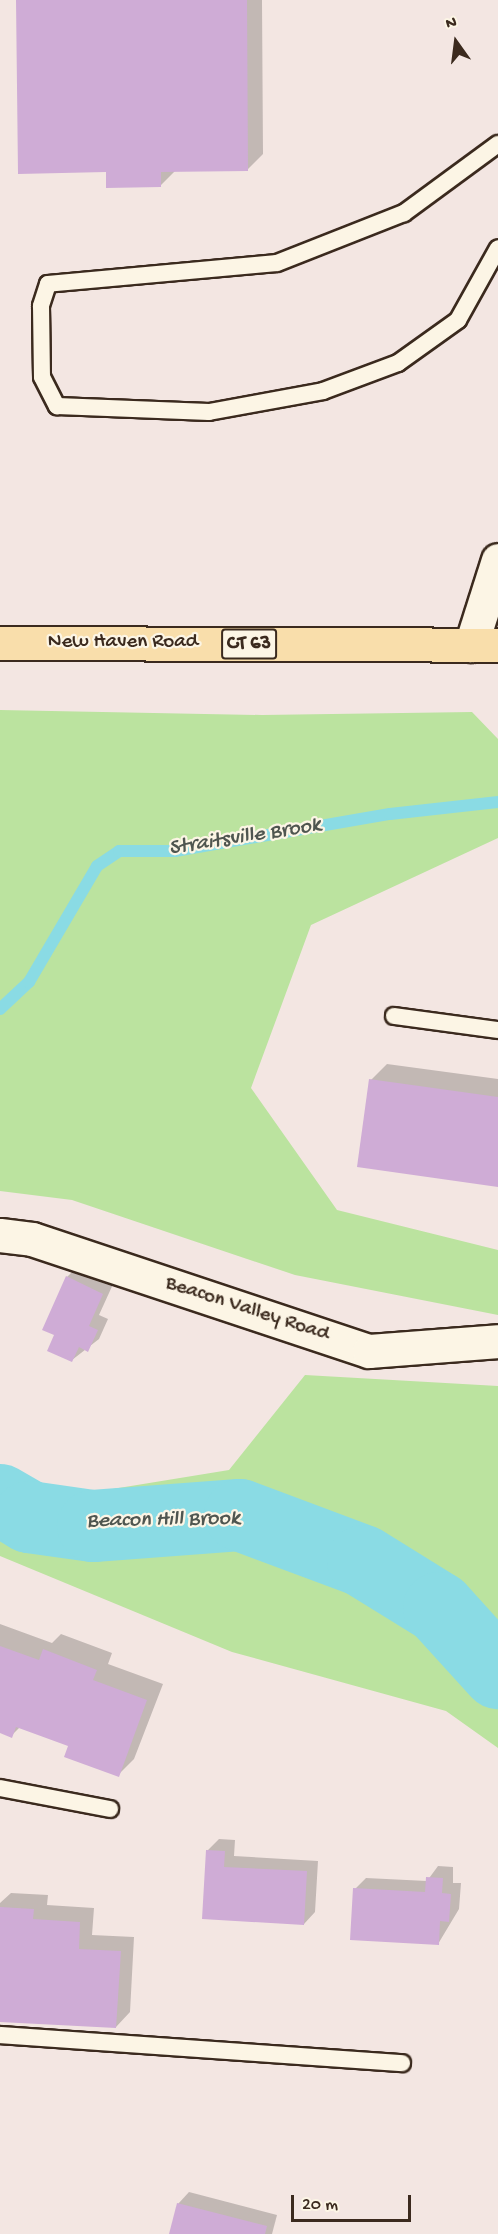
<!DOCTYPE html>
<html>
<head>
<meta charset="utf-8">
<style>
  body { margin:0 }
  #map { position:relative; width:498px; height:2234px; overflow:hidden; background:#f3e6e2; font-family:"Gochi Hand",sans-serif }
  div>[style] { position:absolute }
  .green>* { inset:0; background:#bbe39f }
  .shadow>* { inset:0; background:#0003 }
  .stream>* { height:12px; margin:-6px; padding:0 6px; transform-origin:6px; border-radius:6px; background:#8adbe4 }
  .river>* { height:72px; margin:-36px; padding:0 36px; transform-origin:36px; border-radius:36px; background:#8adbe4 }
  .building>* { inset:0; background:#cfacd6 }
  .roads { filter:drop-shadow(2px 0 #3b2a1e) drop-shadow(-2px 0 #3b2a1e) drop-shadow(0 2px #3b2a1e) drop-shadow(0 -2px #3b2a1e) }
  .service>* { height:16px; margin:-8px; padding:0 8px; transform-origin:8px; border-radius:8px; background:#fcf5e5 }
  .minor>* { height:33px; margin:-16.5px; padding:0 16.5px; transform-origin:16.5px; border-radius:16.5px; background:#fcf5e5 }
  .tertiary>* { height:33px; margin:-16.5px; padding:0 16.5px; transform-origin:16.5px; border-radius:16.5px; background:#fcf5e5 }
  .primary>* { height:33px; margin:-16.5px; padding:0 16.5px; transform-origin:16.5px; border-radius:16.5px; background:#f9deab }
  span { translate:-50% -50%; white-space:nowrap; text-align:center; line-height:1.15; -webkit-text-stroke:4.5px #fcf5e5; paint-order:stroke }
  .shield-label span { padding:2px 4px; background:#fcf5e5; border:2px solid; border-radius:4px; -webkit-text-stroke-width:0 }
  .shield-label { font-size:20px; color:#3b2a1e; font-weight:700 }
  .street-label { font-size:21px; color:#3b2a1e }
  .water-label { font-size:22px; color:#4f5650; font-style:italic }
  .north { position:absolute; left:426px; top:12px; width:60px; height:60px; -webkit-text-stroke:4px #fcf5e5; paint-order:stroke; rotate:346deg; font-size:16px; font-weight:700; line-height:24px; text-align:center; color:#3b2a1e }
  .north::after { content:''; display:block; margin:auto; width:21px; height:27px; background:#3b2a1e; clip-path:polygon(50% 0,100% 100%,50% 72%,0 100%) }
  .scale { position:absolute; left:291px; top:2195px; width:120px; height:27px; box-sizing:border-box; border:3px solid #3b2a1e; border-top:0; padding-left:8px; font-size:18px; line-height:21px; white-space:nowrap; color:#3b2a1e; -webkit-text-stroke:4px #fcf5e5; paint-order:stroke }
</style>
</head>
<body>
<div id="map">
  <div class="green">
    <i style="clip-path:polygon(0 710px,262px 715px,472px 712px,498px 739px,498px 838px,311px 925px,251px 1088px,337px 1210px,498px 1250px,498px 1315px,295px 1275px,72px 1200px,0 1191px)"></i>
    <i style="clip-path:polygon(305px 1375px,498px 1386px,498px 1748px,446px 1711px,232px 1652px,0 1556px,0 1467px,45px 1500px,229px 1470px)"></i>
  </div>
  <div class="shadow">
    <i style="clip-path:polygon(18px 0,262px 0,263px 154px,247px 170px,175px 171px,161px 185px)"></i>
    <i style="clip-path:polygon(387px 1064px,498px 1079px,498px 1185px,371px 1080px)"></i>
    <i style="clip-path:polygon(78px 1266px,114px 1282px,99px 1315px,108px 1319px,99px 1339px,72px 1360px,56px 1335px,67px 1277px)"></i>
    <i style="clip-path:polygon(0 1624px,52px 1643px,61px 1634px,112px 1653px,108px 1664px,163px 1684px,134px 1759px,118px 1775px,70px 1745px,20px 1727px,11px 1736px,0 1732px)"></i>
    <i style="clip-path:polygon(219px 1839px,235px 1840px,234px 1856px,318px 1861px,315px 1912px,304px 1924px,204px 1918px,207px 1851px)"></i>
    <i style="clip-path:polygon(438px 1866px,453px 1867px,453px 1883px,461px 1883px,459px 1909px,438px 1944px,355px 1889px,366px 1878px,427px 1881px)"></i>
    <i style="clip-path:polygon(11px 1893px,48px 1895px,47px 1905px,94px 1908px,92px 1935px,134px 1937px,130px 2012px,116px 2027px,0 2021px,0 1903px)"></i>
    <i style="clip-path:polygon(189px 2192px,277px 2215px,272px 2234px,170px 2234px,178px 2204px)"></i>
  </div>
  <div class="stream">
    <i style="left:0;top:1009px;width:40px;rotate:-43deg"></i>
    <i style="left:29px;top:982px;width:134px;rotate:-59.6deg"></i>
    <i style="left:97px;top:866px;width:27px;rotate:-34deg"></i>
    <i style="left:119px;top:851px;width:56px"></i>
    <i style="left:175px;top:851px;width:218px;rotate:-9.8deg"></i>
    <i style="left:390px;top:814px;width:109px;rotate:-6.3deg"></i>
  </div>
  <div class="river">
    <i style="left:0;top:1500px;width:34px;rotate:30deg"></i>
    <i style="left:29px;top:1517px;width:65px;rotate:8deg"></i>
    <i style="left:93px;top:1526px;width:147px;rotate:-4.3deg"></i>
    <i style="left:240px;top:1515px;width:131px;rotate:20.5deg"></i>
    <i style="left:363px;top:1561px;width:89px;rotate:31.7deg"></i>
    <i style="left:439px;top:1608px;width:88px;rotate:47.8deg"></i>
  </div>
  <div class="building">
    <i style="clip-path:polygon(16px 0,247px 0,248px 171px,161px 172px,161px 187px,106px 188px,106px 172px,18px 174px)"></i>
    <i style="clip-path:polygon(369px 1079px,498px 1097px,498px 1187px,357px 1167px)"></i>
    <i style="clip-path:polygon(66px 1276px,103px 1294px,89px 1326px,98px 1330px,88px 1352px,79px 1347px,72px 1362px,47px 1351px,54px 1335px,42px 1330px)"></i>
    <i style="clip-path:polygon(0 1646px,39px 1660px,43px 1649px,97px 1670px,93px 1680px,147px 1700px,119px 1777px,64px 1757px,68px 1746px,16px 1727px,12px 1738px,0 1733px)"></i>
    <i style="clip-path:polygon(206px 1850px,225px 1851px,224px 1867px,307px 1871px,304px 1925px,202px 1919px)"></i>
    <i style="clip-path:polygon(426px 1877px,443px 1878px,442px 1893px,451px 1894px,449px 1922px,440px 1921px,439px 1945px,350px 1940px,353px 1888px,425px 1892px)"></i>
    <i style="clip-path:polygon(0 1907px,34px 1909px,33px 1919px,80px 1922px,79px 1949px,121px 1951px,116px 2028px,0 2022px)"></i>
    <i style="clip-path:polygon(177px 2203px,267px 2226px,265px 2234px,169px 2234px)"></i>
  </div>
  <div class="roads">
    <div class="service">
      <i style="left:498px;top:144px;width:117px;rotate:143.7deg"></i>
      <i style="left:404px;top:213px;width:136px;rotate:158.5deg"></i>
      <i style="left:277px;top:263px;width:230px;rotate:174.8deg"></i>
      <i style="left:48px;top:284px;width:23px;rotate:108deg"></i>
      <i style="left:41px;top:306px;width:71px;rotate:89.2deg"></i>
      <i style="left:42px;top:377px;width:33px;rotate:63deg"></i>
      <i style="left:57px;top:406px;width:152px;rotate:2.3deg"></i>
      <i style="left:209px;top:412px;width:116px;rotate:-10.4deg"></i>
      <i style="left:323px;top:391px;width:80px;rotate:-20.5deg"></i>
      <i style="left:398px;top:363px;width:74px;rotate:-35.6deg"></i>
      <i style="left:458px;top:320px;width:82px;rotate:-60.9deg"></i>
      <i style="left:394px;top:1016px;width:105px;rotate:7.7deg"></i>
      <i style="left:0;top:1788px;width:112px;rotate:10.8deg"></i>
      <i style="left:0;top:2035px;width:403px;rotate:4deg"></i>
    </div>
    <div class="minor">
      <i style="left:0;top:1235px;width:32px;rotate:7deg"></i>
      <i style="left:32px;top:1239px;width:355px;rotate:18.4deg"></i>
      <i style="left:369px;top:1351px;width:129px;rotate:-4.4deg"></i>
    </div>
    <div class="tertiary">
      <i style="left:471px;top:645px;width:89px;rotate:-72.4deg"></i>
    </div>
    <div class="primary">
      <i style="left:0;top:643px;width:498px;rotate:0.2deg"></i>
    </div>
  </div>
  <div class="shield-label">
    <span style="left:249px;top:644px">CT 63</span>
  </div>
  <div class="street-label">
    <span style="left:123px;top:643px">New Haven Road</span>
    <span style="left:247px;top:1310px;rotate:18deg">Beacon Valley Road</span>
  </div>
  <div class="water-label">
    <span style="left:245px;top:838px;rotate:-9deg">Straitsville Brook</span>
    <span style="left:163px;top:1521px;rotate:-1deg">Beacon Hill Brook</span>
  </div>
  <div class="north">N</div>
  <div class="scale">20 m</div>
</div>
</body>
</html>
